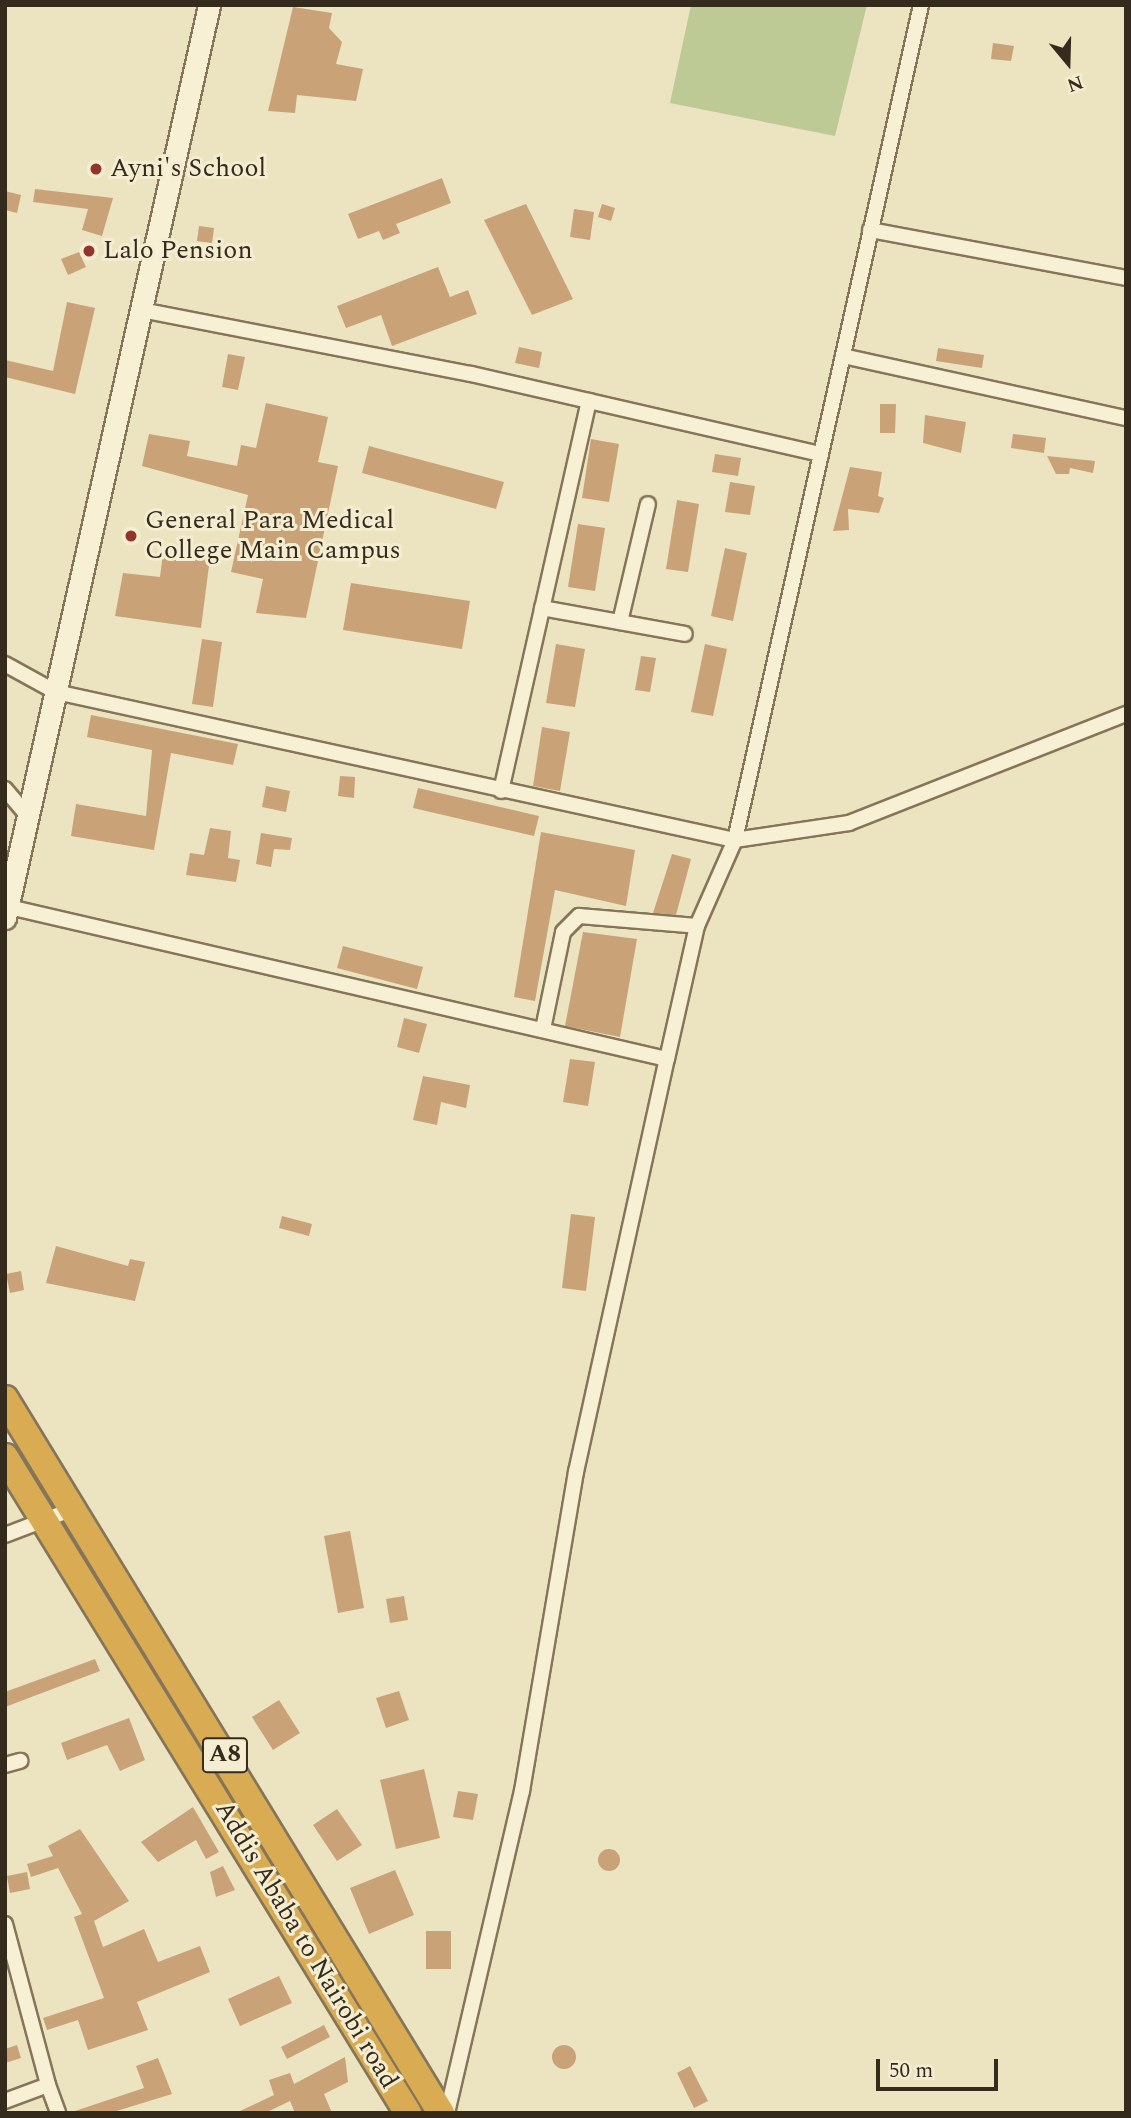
<!DOCTYPE html>
<html>
<head>
<meta charset="utf-8">
<style>
  body { margin:0 }
  #map { position:relative; width:1131px; height:2118px; overflow:hidden; background:#ece4c1; font-family:Spectral,serif }
  div>[style] { position:absolute }
  .green>* { inset:0; background:#beca96 }
  .building>* { inset:0; background:#c9a278 }
  .round { border-radius:50% }
  .roads { filter:drop-shadow(2px 0 #857559) drop-shadow(-2px 0 #857559) drop-shadow(0 2px #857559) drop-shadow(0 -2px #857559) }
  .street>* { height:14px; margin:-7px; padding:0 7px; transform-origin:7px; border-radius:7px; background:#f7f0d4 }
  .secondary>* { height:21px; margin:-10.5px; padding:0 10.5px; transform-origin:10.5px; border-radius:10.5px; background:#f7f0d4 }
  .highway>* { height:26px; margin:-13px; padding:0 13px; transform-origin:13px; border-radius:13px; background:#d9ac54 }
  .dots>* { width:19px; height:19px; translate:-50% -50%; box-sizing:border-box; border:4px solid #f4edd1; border-radius:50% }
  span { translate:-50% -50%; white-space:nowrap; text-align:center; line-height:1.15; -webkit-text-stroke:6px #f4edd1; paint-order:stroke }
  .shield-label span { padding:2px 5px; background:#f4edd1; border:2px solid; border-radius:5px; -webkit-text-stroke-width:0 }
  .shield-label { font-size:24px; color:#352b1d; font-weight:700 }
  .poi-label { font-size:26px; color:#352b1d }
  .left { translate:0 -50%; text-align:left }
  .street-label { font-size:26px; color:#352b1d }
  .frame { position:absolute; inset:0; border:7px solid #352b1d; pointer-events:none }
  .north { position:absolute; left:1033px; top:28px; width:70px; height:70px; -webkit-text-stroke:5px #f4edd1; paint-order:stroke; rotate:161deg; font-size:19px; font-weight:700; line-height:28px; text-align:center; color:#352b1d }
  .north::after { content:''; display:block; margin:auto; width:24px; height:32px; background:#352b1d; clip-path:polygon(50% 0,100% 100%,50% 72%,0 100%) }
  .scale { position:absolute; left:876px; top:2059px; width:122px; height:32px; box-sizing:border-box; border:4px solid #352b1d; border-top:0; padding-left:9px; font-size:21px; line-height:24px; white-space:nowrap; color:#352b1d; -webkit-text-stroke:5px #f4edd1; paint-order:stroke }
</style>
</head>
<body>
<div id="map">
  <div class="green">
    <i style="clip-path:polygon(691px 5px,867px 5px,835px 136px,670px 103px)"></i>
  </div>
  <div class="building">
    <i style="clip-path:polygon(293px 7px,332px 13px,329px 28px,342px 42px,336px 64px,363px 69px,356px 101px,297px 95px,295px 113px,268px 111px)"></i>
    <i style="clip-path:polygon(993px 43px,1014px 46px,1011px 61px,991px 59px)"></i>
    <i style="clip-path:polygon(442px 178px,451px 203px,396px 224px,400px 233px,383px 240px,379px 231px,358px 239px,348px 214px)"></i>
    <i style="clip-path:polygon(35px 189px,113px 198px,102px 236px,82px 230px,88px 209px,33px 202px)"></i>
    <i style="clip-path:polygon(5px 191px,21px 195px,17px 213px,5px 210px)"></i>
    <i style="clip-path:polygon(526px 204px,573px 299px,532px 315px,484px 220px)"></i>
    <i style="clip-path:polygon(602px 204px,615px 208px,611px 221px,598px 217px)"></i>
    <i style="clip-path:polygon(574px 209px,594px 212px,590px 240px,570px 237px)"></i>
    <i style="clip-path:polygon(199px 226px,214px 228px,212px 243px,197px 241px)"></i>
    <i style="clip-path:polygon(79px 252px,86px 267px,68px 275px,61px 259px)"></i>
    <i style="clip-path:polygon(438px 267px,450px 297px,468px 290px,477px 314px,392px 346px,381px 315px,346px 328px,337px 306px)"></i>
    <i style="clip-path:polygon(67px 302px,95px 308px,75px 394px,5px 377px,5px 360px,53px 371px)"></i>
    <i style="clip-path:polygon(519px 347px,542px 352px,539px 368px,515px 363px)"></i>
    <i style="clip-path:polygon(938px 348px,984px 355px,982px 368px,936px 361px)"></i>
    <i style="clip-path:polygon(228px 354px,245px 357px,238px 390px,222px 387px)"></i>
    <i style="clip-path:polygon(266px 403px,328px 417px,318px 462px,338px 466px,306px 618px,256px 613px,263px 579px,231px 572px,248px 495px,142px 466px,149px 434px,190px 441px,187px 456px,237px 466px,241px 445px,256px 448px)"></i>
    <i style="clip-path:polygon(880px 404px,896px 404px,895px 433px,880px 433px)"></i>
    <i style="clip-path:polygon(925px 415px,966px 422px,961px 453px,923px 443px)"></i>
    <i style="clip-path:polygon(1013px 434px,1046px 438px,1044px 453px,1011px 448px)"></i>
    <i style="clip-path:polygon(591px 439px,619px 444px,609px 502px,582px 498px)"></i>
    <i style="clip-path:polygon(369px 446px,504px 482px,496px 509px,362px 473px)"></i>
    <i style="clip-path:polygon(715px 454px,741px 458px,738px 476px,712px 472px)"></i>
    <i style="clip-path:polygon(1047px 456px,1095px 461px,1093px 473px,1070px 468px,1069px 474px,1056px 474px)"></i>
    <i style="clip-path:polygon(850px 467px,882px 472px,878px 496px,884px 498px,879px 513px,848px 509px,849px 530px,833px 531px)"></i>
    <i style="clip-path:polygon(730px 482px,755px 486px,750px 515px,725px 512px)"></i>
    <i style="clip-path:polygon(677px 500px,699px 504px,688px 572px,666px 569px)"></i>
    <i style="clip-path:polygon(578px 524px,605px 528px,595px 591px,568px 587px)"></i>
    <i style="clip-path:polygon(725px 548px,747px 553px,733px 621px,711px 616px)"></i>
    <i style="clip-path:polygon(163px 553px,210px 558px,201px 628px,115px 616px,123px 573px,160px 577px)"></i>
    <i style="clip-path:polygon(351px 583px,470px 601px,462px 649px,343px 630px)"></i>
    <i style="clip-path:polygon(202px 639px,222px 642px,213px 707px,192px 704px)"></i>
    <i style="clip-path:polygon(556px 644px,585px 649px,575px 707px,546px 703px)"></i>
    <i style="clip-path:polygon(705px 644px,727px 649px,713px 716px,691px 712px)"></i>
    <i style="clip-path:polygon(641px 656px,656px 658px,650px 692px,635px 690px)"></i>
    <i style="clip-path:polygon(91px 715px,238px 744px,233px 765px,171px 753px,154px 850px,71px 836px,76px 804px,146px 816px,152px 750px,87px 737px)"></i>
    <i style="clip-path:polygon(542px 727px,570px 732px,560px 791px,533px 786px)"></i>
    <i style="clip-path:polygon(340px 776px,355px 777px,354px 798px,338px 796px)"></i>
    <i style="clip-path:polygon(266px 786px,290px 791px,286px 812px,262px 807px)"></i>
    <i style="clip-path:polygon(418px 788px,539px 816px,534px 836px,413px 808px)"></i>
    <i style="clip-path:polygon(210px 828px,231px 831px,228px 858px,240px 860px,236px 882px,186px 875px,190px 853px,204px 855px)"></i>
    <i style="clip-path:polygon(541px 832px,635px 850px,626px 906px,555px 890px,535px 1001px,514px 997px)"></i>
    <i style="clip-path:polygon(261px 833px,292px 838px,290px 850px,274px 849px,271px 867px,256px 864px)"></i>
    <i style="clip-path:polygon(672px 854px,691px 859px,676px 915px,653px 913px)"></i>
    <i style="clip-path:polygon(583px 932px,637px 939px,620px 1037px,565px 1026px)"></i>
    <i style="clip-path:polygon(343px 946px,423px 967px,417px 989px,337px 968px)"></i>
    <i style="clip-path:polygon(404px 1018px,427px 1024px,419px 1053px,397px 1047px)"></i>
    <i style="clip-path:polygon(570px 1059px,595px 1062px,588px 1106px,563px 1102px)"></i>
    <i style="clip-path:polygon(423px 1076px,470px 1085px,466px 1108px,441px 1102px,437px 1125px,413px 1120px)"></i>
    <i style="clip-path:polygon(571px 1214px,595px 1217px,586px 1291px,562px 1288px)"></i>
    <i style="clip-path:polygon(282px 1216px,312px 1224px,309px 1236px,279px 1228px)"></i>
    <i style="clip-path:polygon(56px 1246px,128px 1266px,130px 1259px,145px 1262px,135px 1301px,46px 1283px)"></i>
    <i style="clip-path:polygon(21px 1271px,24px 1290px,10px 1293px,6px 1274px)"></i>
    <i style="clip-path:polygon(350px 1531px,364px 1608px,338px 1613px,324px 1536px)"></i>
    <i style="clip-path:polygon(404px 1596px,408px 1620px,390px 1623px,386px 1599px)"></i>
    <i style="clip-path:polygon(95px 1659px,100px 1671px,5px 1707px,5px 1692px)"></i>
    <i style="clip-path:polygon(399px 1691px,409px 1720px,386px 1728px,376px 1698px)"></i>
    <i style="clip-path:polygon(279px 1700px,300px 1733px,273px 1750px,252px 1717px)"></i>
    <i style="clip-path:polygon(129px 1718px,145px 1760px,120px 1771px,107px 1745px,67px 1760px,61px 1743px)"></i>
    <i style="clip-path:polygon(424px 1769px,440px 1838px,396px 1849px,380px 1780px)"></i>
    <i style="clip-path:polygon(458px 1791px,478px 1794px,473px 1820px,453px 1817px)"></i>
    <i style="clip-path:polygon(193px 1807px,219px 1852px,206px 1859px,196px 1840px,158px 1862px,141px 1842px)"></i>
    <i style="clip-path:polygon(337px 1809px,362px 1845px,337px 1861px,313px 1825px)"></i>
    <i style="clip-path:polygon(80px 1829px,129px 1901px,94px 1921px,103px 1947px,144px 1929px,158px 1962px,200px 1946px,210px 1972px,137px 2002px,148px 2030px,88px 2050px,78px 2020px,47px 2030px,43px 2018px,104px 1998px,74px 1917px,82px 1914px,58px 1868px,31px 1877px,27px 1864px,53px 1856px,48px 1846px)"></i>
    <i class="round" style="left:598px;top:1849px;width:22px;height:22px"></i>
    <i style="clip-path:polygon(223px 1866px,235px 1890px,216px 1897px,210px 1872px)"></i>
    <i style="clip-path:polygon(395px 1870px,414px 1915px,369px 1934px,350px 1888px)"></i>
    <i style="clip-path:polygon(27px 1872px,30px 1889px,10px 1893px,7px 1876px)"></i>
    <i style="clip-path:polygon(426px 1931px,451px 1931px,451px 1969px,426px 1969px)"></i>
    <i style="clip-path:polygon(279px 1976px,292px 2003px,240px 2026px,228px 1999px)"></i>
    <i style="clip-path:polygon(324px 2025px,330px 2037px,287px 2059px,281px 2047px)"></i>
    <i class="round" style="left:552px;top:2045px;width:24px;height:24px"></i>
    <i style="clip-path:polygon(17px 2045px,21px 2058px,5px 2063px,5px 2049px)"></i>
    <i style="clip-path:polygon(345px 2057px,348px 2082px,324px 2094px,332px 2113px,295px 2113px,290px 2101px,265px 2113px,236px 2113px,274px 2095px,269px 2080px,290px 2073px,294px 2084px)"></i>
    <i style="clip-path:polygon(158px 2058px,172px 2094px,110px 2113px,69px 2113px,144px 2088px,136px 2066px)"></i>
    <i style="clip-path:polygon(690px 2066px,708px 2101px,694px 2108px,677px 2073px)"></i>
  </div>
  <div class="roads">
    <div class="street">
      <i style="left:870px;top:230px;width:260px;rotate:10.6deg"></i>
      <i style="left:141px;top:310px;width:336px;rotate:11deg"></i>
      <i style="left:471px;top:374px;width:359px;rotate:12.9deg"></i>
      <i style="left:843px;top:356px;width:290px;rotate:12.4deg"></i>
      <i style="left:542px;top:608px;width:145px;rotate:10.3deg"></i>
      <i style="left:620px;top:622px;width:121px;rotate:-76.7deg"></i>
      <i style="left:5px;top:664px;width:58px;rotate:28.8deg"></i>
      <i style="left:56px;top:692px;width:695px;rotate:12.3deg"></i>
      <i style="left:735px;top:840px;width:115px;rotate:-8.5deg"></i>
      <i style="left:849px;top:823px;width:298px;rotate:-21.5deg"></i>
      <i style="left:5px;top:789px;width:38px;rotate:50deg"></i>
      <i style="left:501px;top:791px;width:400px;rotate:-77.3deg"></i>
      <i style="left:9px;top:907px;width:675px;rotate:13.01deg"></i>
      <i style="left:543px;top:1029px;width:99px;rotate:-78.3deg"></i>
      <i style="left:563px;top:932px;width:23px;rotate:-45deg"></i>
      <i style="left:579px;top:916px;width:118px;rotate:4.8deg"></i>
      <i style="left:5px;top:1535px;width:73px;rotate:-20.9deg"></i>
      <i style="left:5px;top:1765px;width:16px;rotate:-15deg"></i>
      <i style="left:5px;top:1924px;width:167px;rotate:75deg"></i>
      <i style="left:48px;top:2085px;width:46px;rotate:159.6deg"></i>
      <i style="left:48px;top:2085px;width:30px;rotate:70deg"></i>
      <i style="left:447px;top:2113px;width:331px;rotate:-76.9deg"></i>
      <i style="left:522px;top:1791px;width:324px;rotate:-80.4deg"></i>
      <i style="left:576px;top:1472px;width:423px;rotate:-77.6deg"></i>
      <i style="left:667px;top:1059px;width:136px;rotate:-77.3deg"></i>
      <i style="left:697px;top:926px;width:94px;rotate:-66.2deg"></i>
      <i style="left:735px;top:840px;width:855px;rotate:-77.44deg"></i>
    </div>
    <div class="secondary">
      <i style="left:5px;top:918px;width:936px;rotate:-77.4deg"></i>
    </div>
    <div class="highway">
      <i style="left:5px;top:1399px;width:837px;rotate:58.59deg"></i>
      <i style="left:5px;top:1457px;width:770px;rotate:58.44deg"></i>
    </div>
  </div>
  <div class="dots">
    <i style="left:96px;top:169px;background:#92352c"></i>
    <i style="left:89px;top:251px;background:#92352c"></i>
    <i style="left:131px;top:536px;background:#92352c"></i>
  </div>
  <div class="shield-label">
    <span style="left:225px;top:1755px">A8</span>
  </div>
  <div class="poi-label">
    <span class="left" style="left:110px;top:169px">Ayni's School</span>
    <span class="left" style="left:103px;top:251px">Lalo Pension</span>
    <span class="left" style="left:145px;top:536px">General Para Medical<br>College Main Campus</span>
  </div>
  <div class="street-label">
    <span style="left:306px;top:1945px;rotate:59deg">Addis Ababa to Nairobi road</span>
  </div>
  <div class="frame"></div>
  <div class="north">N</div>
  <div class="scale">50 m</div>
</div>
</body>
</html>
